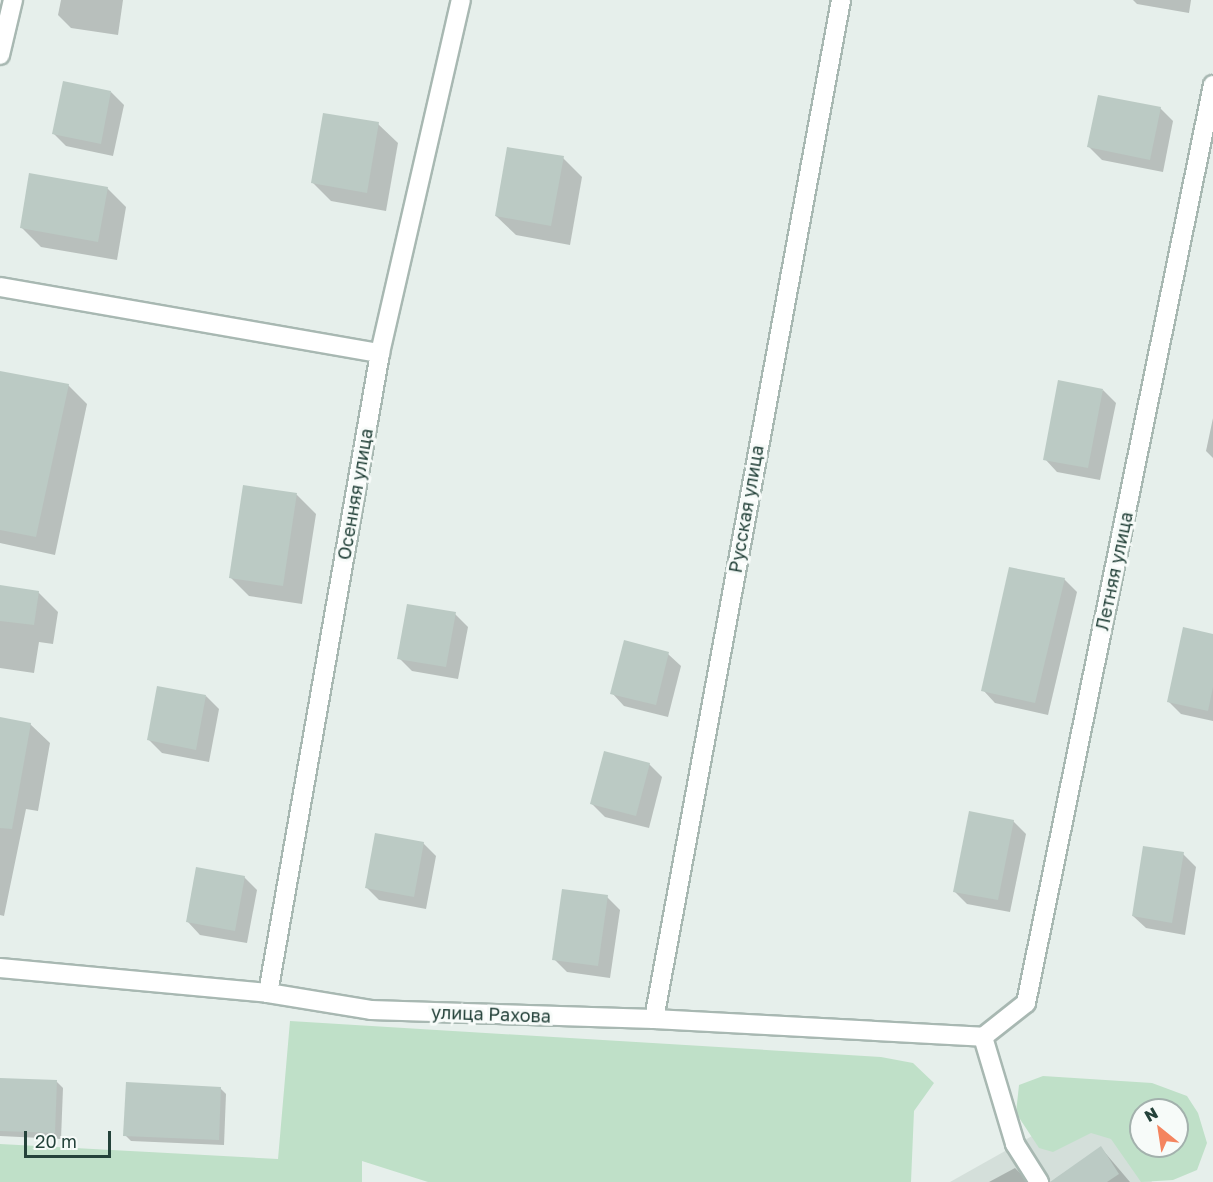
<!DOCTYPE html>
<html>
<head>
<meta charset="utf-8">
<style>
  body { margin:0 }
  #map { position:relative; width:1213px; height:1182px; overflow:hidden; background:#e6efeb; font-family:"Golos Text",sans-serif }
  div>[style] { position:absolute }
  .built>* { inset:0; background:#d4dfda }
  .green>* { inset:0; background:#bfe0c8 }
  .shadow>* { inset:0; background:#0003 }
  .building>* { inset:0; background:#bbcac4 }
  .roads { filter:drop-shadow(2px 0 #a8b8b2) drop-shadow(-2px 0 #a8b8b2) drop-shadow(0 2px #a8b8b2) drop-shadow(0 -2px #a8b8b2) }
  .minor>* { height:18px; margin:-9px; padding:0 9px; transform-origin:9px; border-radius:9px; background:#fff }
  span { translate:-50% -50%; white-space:nowrap; text-align:center; line-height:1.15; -webkit-text-stroke:6px #f7fbf9; paint-order:stroke }
  .street-label { font-size:18px; color:#24423a }
  .north { position:absolute; left:1129px; top:1098px; width:60px; height:60px; box-sizing:border-box; background:#f7fbf9; border:2px solid #a3b1ad; border-radius:50%; rotate:330deg; font-size:16px; font-weight:700; line-height:24px; text-align:center; color:#24423a }
  .north::after { content:''; display:block; margin:auto; width:21px; height:27px; background:#f4845f; clip-path:polygon(50% 0,100% 100%,50% 72%,0 100%) }
  .scale { position:absolute; left:24px; top:1131px; width:87px; height:27px; box-sizing:border-box; border:3px solid #24423a; border-top:0; padding-left:8px; font-size:18px; line-height:21px; white-space:nowrap; color:#24423a; -webkit-text-stroke:4px #f7fbf9; paint-order:stroke }
</style>
</head>
<body>
<div id="map">
  <div class="built">
    <i style="clip-path:polygon(1098px 1099px,1152px 1182px,950px 1182px)"></i>
  </div>
  <div class="green">
    <i style="clip-path:polygon(290px 1021px,881px 1057px,913px 1063px,934px 1083px,914px 1111px,911px 1182px,428px 1182px,362px 1161px,362px 1182px,0 1182px,0 1144px,278px 1159px)"></i>
    <i style="clip-path:polygon(evenodd,1043px 1076px,1152px 1083px,1187px 1096px,1198px 1113px,1207px 1143px,1197px 1170px,1173px 1180px,1141px 1182px,1111px 1139px,1091px 1133px,1053px 1152px,1039px 1148px,1016px 1113px,1019px 1085px,1043px 1076px,1141px 1110px,1177px 1110px,1177px 1146px,1141px 1146px,1141px 1110px)"></i>
  </div>
  <div class="shadow">
    <i style="clip-path:polygon(61px 0,123px 0,118px 35px,71px 28px,58px 15px)"></i>
    <i style="clip-path:polygon(1133px 0,1191px 0,1189px 13px,1137px 4px)"></i>
    <i style="clip-path:polygon(111px 92px,124px 105px,113px 156px,66px 146px,53px 133px)"></i>
    <i style="clip-path:polygon(1160px 108px,1173px 121px,1163px 172px,1102px 160px,1089px 147px)"></i>
    <i style="clip-path:polygon(378px 124px,398px 143px,386px 211px,331px 201px,312px 182px)"></i>
    <i style="clip-path:polygon(563px 158px,582px 177px,570px 245px,516px 235px,496px 216px)"></i>
    <i style="clip-path:polygon(107px 188px,126px 207px,117px 260px,41px 247px,22px 228px)"></i>
    <i style="clip-path:polygon(0 373px,68px 385px,87px 404px,55px 555px,0 543px)"></i>
    <i style="clip-path:polygon(1103px 390px,1116px 403px,1100px 480px,1057px 472px,1045px 459px)"></i>
    <i style="clip-path:polygon(1213px 418px,1213px 458px,1206px 451px)"></i>
    <i style="clip-path:polygon(244px 487px,297px 495px,316px 514px,302px 604px,249px 596px,230px 577px)"></i>
    <i style="clip-path:polygon(1064px 579px,1077px 592px,1048px 715px,995px 703px,983px 690px)"></i>
    <i style="clip-path:polygon(0 587px,38px 592px,58px 612px,53px 644px,39px 642px,34px 673px,0 668px)"></i>
    <i style="clip-path:polygon(455px 614px,468px 627px,458px 679px,412px 671px,399px 658px)"></i>
    <i style="clip-path:polygon(1213px 635px,1213px 721px,1181px 714px,1168px 701px)"></i>
    <i style="clip-path:polygon(668px 654px,681px 666px,668px 717px,624px 706px,612px 693px)"></i>
    <i style="clip-path:polygon(206px 696px,219px 709px,209px 762px,162px 753px,149px 740px)"></i>
    <i style="clip-path:polygon(0 719px,30px 724px,50px 743px,38px 811px,26px 809px,4px 916px,0 915px)"></i>
    <i style="clip-path:polygon(649px 764px,662px 777px,649px 828px,605px 817px,592px 804px)"></i>
    <i style="clip-path:polygon(1013px 821px,1026px 834px,1010px 912px,967px 904px,954px 891px)"></i>
    <i style="clip-path:polygon(423px 843px,436px 856px,426px 909px,379px 900px,366px 887px)"></i>
    <i style="clip-path:polygon(1183px 854px,1196px 867px,1185px 935px,1146px 928px,1133px 916px)"></i>
    <i style="clip-path:polygon(244px 877px,257px 890px,247px 943px,200px 935px,188px 922px)"></i>
    <i style="clip-path:polygon(607px 897px,620px 910px,610px 978px,567px 972px,554px 959px)"></i>
    <i style="clip-path:polygon(0 1079px,57px 1082px,63px 1088px,61px 1139px,0 1136px)"></i>
    <i style="clip-path:polygon(220px 1088px,226px 1094px,224px 1145px,131px 1141px,125px 1135px)"></i>
    <i style="clip-path:polygon(1101px 1148px,1130px 1182px,1057px 1182px,1055px 1179px)"></i>
    <i style="clip-path:polygon(1015px 1168px,1029px 1182px,989px 1182px)"></i>
  </div>
  <div class="building">
    <i style="clip-path:polygon(63px 81px,111px 91px,101px 144px,52px 134px)"></i>
    <i style="clip-path:polygon(1098px 95px,1161px 107px,1150px 160px,1087px 147px)"></i>
    <i style="clip-path:polygon(323px 113px,379px 122px,367px 193px,311px 183px)"></i>
    <i style="clip-path:polygon(507px 147px,564px 156px,551px 226px,495px 216px)"></i>
    <i style="clip-path:polygon(29px 173px,108px 187px,98px 242px,20px 228px)"></i>
    <i style="clip-path:polygon(0 371px,69px 384px,36px 537px,0 530px)"></i>
    <i style="clip-path:polygon(1058px 380px,1103px 389px,1088px 468px,1043px 460px)"></i>
    <i style="clip-path:polygon(243px 485px,297px 493px,283px 586px,229px 578px)"></i>
    <i style="clip-path:polygon(1009px 567px,1065px 578px,1035px 703px,981px 691px)"></i>
    <i style="clip-path:polygon(0 585px,39px 591px,34px 625px,0 621px)"></i>
    <i style="clip-path:polygon(407px 604px,456px 612px,446px 667px,397px 659px)"></i>
    <i style="clip-path:polygon(1183px 627px,1213px 634px,1213px 687px,1208px 711px,1167px 702px)"></i>
    <i style="clip-path:polygon(624px 640px,669px 652px,656px 705px,610px 694px)"></i>
    <i style="clip-path:polygon(157px 686px,206px 695px,196px 750px,147px 740px)"></i>
    <i style="clip-path:polygon(0 717px,31px 723px,12px 829px,0 828px)"></i>
    <i style="clip-path:polygon(604px 751px,650px 763px,636px 816px,590px 804px)"></i>
    <i style="clip-path:polygon(969px 811px,1014px 820px,998px 900px,953px 892px)"></i>
    <i style="clip-path:polygon(375px 833px,424px 842px,414px 897px,365px 888px)"></i>
    <i style="clip-path:polygon(1143px 846px,1184px 852px,1172px 923px,1132px 916px)"></i>
    <i style="clip-path:polygon(196px 867px,245px 876px,235px 931px,186px 922px)"></i>
    <i style="clip-path:polygon(562px 889px,608px 895px,598px 966px,552px 960px)"></i>
    <i style="clip-path:polygon(0 1078px,57px 1080px,55px 1133px,0 1131px)"></i>
    <i style="clip-path:polygon(126px 1082px,221px 1087px,219px 1140px,123px 1136px)"></i>
    <i style="clip-path:polygon(1101px 1146px,1119px 1174px,1107px 1182px,1050px 1182px)"></i>
  </div>
  <div class="roads">
    <div class="minor">
      <i style="left:0;top:55px;width:57px;rotate:-76.7deg"></i>
      <i style="left:0;top:287px;width:386px;rotate:9.9deg"></i>
      <i style="left:0;top:968px;width:269px;rotate:5.3deg"></i>
      <i style="left:268px;top:993px;width:104px;rotate:9.4deg"></i>
      <i style="left:371px;top:1010px;width:283px;rotate:1.8deg"></i>
      <i style="left:654px;top:1019px;width:329px;rotate:3.1deg"></i>
      <i style="left:268px;top:993px;width:650px;rotate:-80.07deg"></i>
      <i style="left:380px;top:353px;width:362px;rotate:-77.1deg"></i>
      <i style="left:654px;top:1019px;width:1036px;rotate:-79.6deg"></i>
      <i style="left:983px;top:1037px;width:55px;rotate:-38.3deg"></i>
      <i style="left:1026px;top:1003px;width:937px;rotate:-78.49deg"></i>
      <i style="left:983px;top:1037px;width:112px;rotate:73.3deg"></i>
      <i style="left:1015px;top:1144px;width:45px;rotate:57.7deg"></i>
    </div>
  </div>
  <div class="street-label">
    <span style="left:355px;top:494px;rotate:-80deg">Осенняя улица</span>
    <span style="left:746px;top:509px;rotate:-80deg">Русская улица</span>
    <span style="left:1114px;top:571px;rotate:-78deg">Летняя улица</span>
    <span style="left:491px;top:1014px;rotate:2deg">улица Рахова</span>
  </div>
  <div class="north">N</div>
  <div class="scale">20 m</div>
</div>
</body>
</html>
